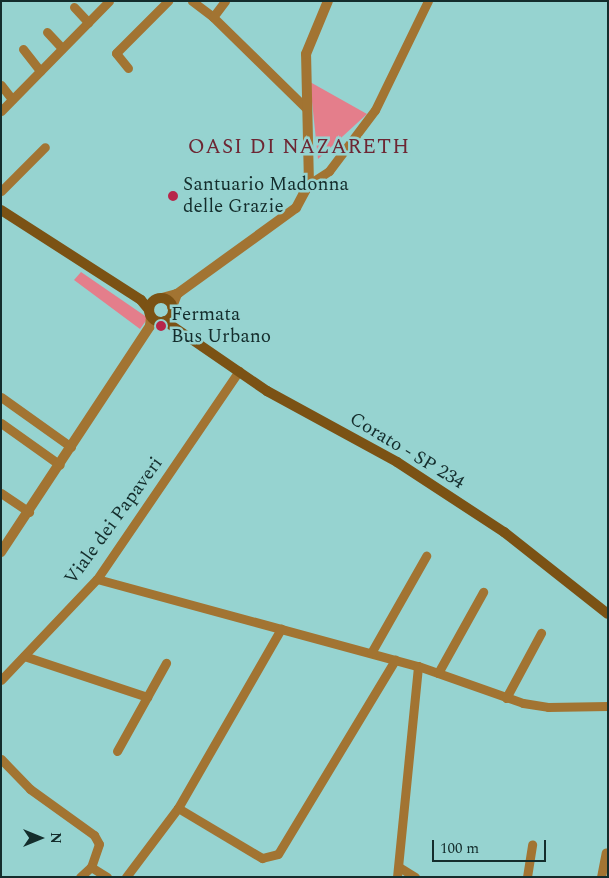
<!DOCTYPE html>
<html>
<head>
<meta charset="utf-8">
<style>
  body { margin:0 }
  #map { position:relative; width:609px; height:878px; overflow:hidden; background:#96d3d0; font-family:Spectral,serif }
  div>[style] { position:absolute }
  .green>* { inset:0; background:#e47e8b }
  .minor>* { height:9px; margin:-4.5px; padding:0 4.5px; transform-origin:4.5px; border-radius:4.5px; background:#a27432 }
  .tertiary>* { height:10px; margin:-5px; padding:0 5px; transform-origin:5px; border-radius:5px; background:#a27432 }
  .secondary>* { height:10px; margin:-5px; padding:0 5px; transform-origin:5px; border-radius:5px; background:#7b5214 }
  .secondary>.ring { margin:-5px; padding:0; box-sizing:content-box; background:none; border:10px solid #7b5214; border-radius:50% }
  .dots>* { width:14px; height:14px; translate:-50% -50%; box-sizing:border-box; border:2px solid #96d3d0; border-radius:50% }
  span { translate:-50% -50%; white-space:nowrap; text-align:center; line-height:1.15; -webkit-text-stroke:5px #96d3d0; paint-order:stroke }
  .poi-label { font-size:19px; color:#142d2c }
  .left { translate:0 -50%; text-align:left }
  .street-label { font-size:19px; color:#142d2c }
  .quarter-label { font-size:21px; color:#6d2633; letter-spacing:1px }
  .frame { position:absolute; inset:0; border:2px solid #142d2c; pointer-events:none }
  .north { position:absolute; left:15px; top:813px; width:50px; height:50px; -webkit-text-stroke:4px #96d3d0; paint-order:stroke; rotate:90deg; font-size:14px; font-weight:700; line-height:20px; text-align:center; color:#142d2c }
  .north::after { content:''; display:block; margin:auto; width:18px; height:22px; background:#142d2c; clip-path:polygon(50% 0,100% 100%,50% 72%,0 100%) }
  .scale { position:absolute; left:432px; top:840px; width:114px; height:22px; box-sizing:border-box; border:2px solid #142d2c; border-top:0; padding-left:6px; font-size:15px; line-height:18px; white-space:nowrap; color:#142d2c; -webkit-text-stroke:4px #96d3d0; paint-order:stroke }
</style>
</head>
<body>
<div id="map">
  <div class="green">
    <i style="clip-path:polygon(310px 82px,367px 114px,318px 159px)"></i>
    <i style="clip-path:polygon(81px 272px,148px 318px,140px 329px,74px 280px)"></i>
  </div>
  <div class="minor">
    <i style="left:192px;top:1px;width:26px;rotate:37deg"></i>
    <i style="left:213px;top:17px;width:130px;rotate:44.4deg"></i>
    <i style="left:74px;top:7px;width:21px;rotate:47deg"></i>
    <i style="left:213px;top:17px;width:20px;rotate:-53deg"></i>
    <i style="left:47px;top:32px;width:22px;rotate:47deg"></i>
    <i style="left:23px;top:49px;width:28px;rotate:52deg"></i>
    <i style="left:128px;top:68px;width:19px;rotate:-129deg"></i>
    <i style="left:116px;top:53px;width:74px;rotate:-45deg"></i>
    <i style="left:1px;top:85px;width:18px;rotate:52deg"></i>
    <i style="left:1px;top:111px;width:154px;rotate:-45.5deg"></i>
    <i style="left:309px;top:184px;width:24px;rotate:-33deg"></i>
    <i style="left:329px;top:171px;width:76px;rotate:-53deg"></i>
    <i style="left:375px;top:110px;width:121px;rotate:-64.1deg"></i>
    <i style="left:1px;top:191px;width:62px;rotate:-45deg"></i>
    <i style="left:1px;top:397px;width:86px;rotate:35.5deg"></i>
    <i style="left:1px;top:423px;width:72px;rotate:35.4deg"></i>
    <i style="left:1px;top:493px;width:34px;rotate:34deg"></i>
    <i style="left:97px;top:579px;width:333px;rotate:15.2deg"></i>
    <i style="left:418px;top:666px;width:111px;rotate:19.4deg"></i>
    <i style="left:523px;top:703px;width:25px;rotate:9deg"></i>
    <i style="left:548px;top:707px;width:60px;rotate:-1deg"></i>
    <i style="left:371px;top:653px;width:112px;rotate:-60.4deg"></i>
    <i style="left:24px;top:656px;width:130px;rotate:18.4deg"></i>
    <i style="left:438px;top:673px;width:93px;rotate:-60.9deg"></i>
    <i style="left:1px;top:680px;width:139px;rotate:-46.5deg"></i>
    <i style="left:97px;top:579px;width:252px;rotate:-55.7deg"></i>
    <i style="left:506px;top:698px;width:74px;rotate:-61.7deg"></i>
    <i style="left:117px;top:751px;width:101px;rotate:-60.9deg"></i>
    <i style="left:1px;top:759px;width:42px;rotate:46deg"></i>
    <i style="left:30px;top:789px;width:79px;rotate:35.7deg"></i>
    <i style="left:94px;top:835px;width:10px;rotate:61deg"></i>
    <i style="left:99px;top:844px;width:24px;rotate:109deg"></i>
    <i style="left:91px;top:867px;width:19px;rotate:32deg"></i>
    <i style="left:178px;top:808px;width:98px;rotate:30.8deg"></i>
    <i style="left:262px;top:858px;width:16px;rotate:-14deg"></i>
    <i style="left:278px;top:854px;width:227px;rotate:-58.9deg"></i>
    <i style="left:399px;top:867px;width:19px;rotate:32deg"></i>
    <i style="left:80px;top:877px;width:15px;rotate:-42deg"></i>
    <i style="left:126px;top:877px;width:86px;rotate:-53deg"></i>
    <i style="left:178px;top:808px;width:207px;rotate:-60.1deg"></i>
    <i style="left:397px;top:877px;width:212px;rotate:-84.3deg"></i>
    <i style="left:527px;top:877px;width:33px;rotate:-81deg"></i>
    <i style="left:601px;top:877px;width:25px;rotate:-79deg"></i>
  </div>
  <div class="tertiary">
    <i style="left:162px;top:298px;width:16px;rotate:-15deg"></i>
    <i style="left:177px;top:294px;width:147px;rotate:-35.9deg"></i>
    <i style="left:296px;top:208px;width:27px;rotate:-62deg"></i>
    <i style="left:309px;top:184px;width:130px;rotate:-91.3deg"></i>
    <i style="left:306px;top:54px;width:57px;rotate:-67.5deg"></i>
    <i style="left:172px;top:307px;width:14px;rotate:-69deg"></i>
    <i style="left:1px;top:552px;width:271px;rotate:-56.6deg"></i>
    <i style="left:150px;top:326px;width:10px;rotate:-84deg"></i>
  </div>
  <div class="secondary">
    <i style="left:1px;top:210px;width:166px;rotate:32.7deg"></i>
    <i style="left:141px;top:300px;width:13px;rotate:51deg"></i>
    <i class="ring" style="left:149px;top:298px;width:14px;height:14px"></i>
    <i style="left:165px;top:321px;width:124px;rotate:34.5deg"></i>
    <i style="left:267px;top:391px;width:148px;rotate:28.6deg"></i>
    <i style="left:397px;top:462px;width:128px;rotate:33.2deg"></i>
    <i style="left:504px;top:532px;width:132px;rotate:38.3deg"></i>
  </div>
  <div class="dots">
    <i style="left:173px;top:196px;background:#b7264a"></i>
    <i style="left:161px;top:326px;background:#b7264a"></i>
  </div>
  <div class="poi-label">
    <span class="left" style="left:183px;top:196px">Santuario Madonna<br>delle Grazie</span>
    <span class="left" style="left:171px;top:326px">Fermata<br>Bus Urbano</span>
  </div>
  <div class="street-label">
    <span style="left:407px;top:451px;rotate:31deg">Corato - SP 234</span>
    <span style="left:114px;top:521px;rotate:-54deg">Viale dei Papaveri</span>
  </div>
  <div class="quarter-label">
    <span style="left:299px;top:147px">OASI DI NAZARETH</span>
  </div>
  <div class="frame"></div>
  <div class="north">N</div>
  <div class="scale">100 m</div>
</div>
</body>
</html>
